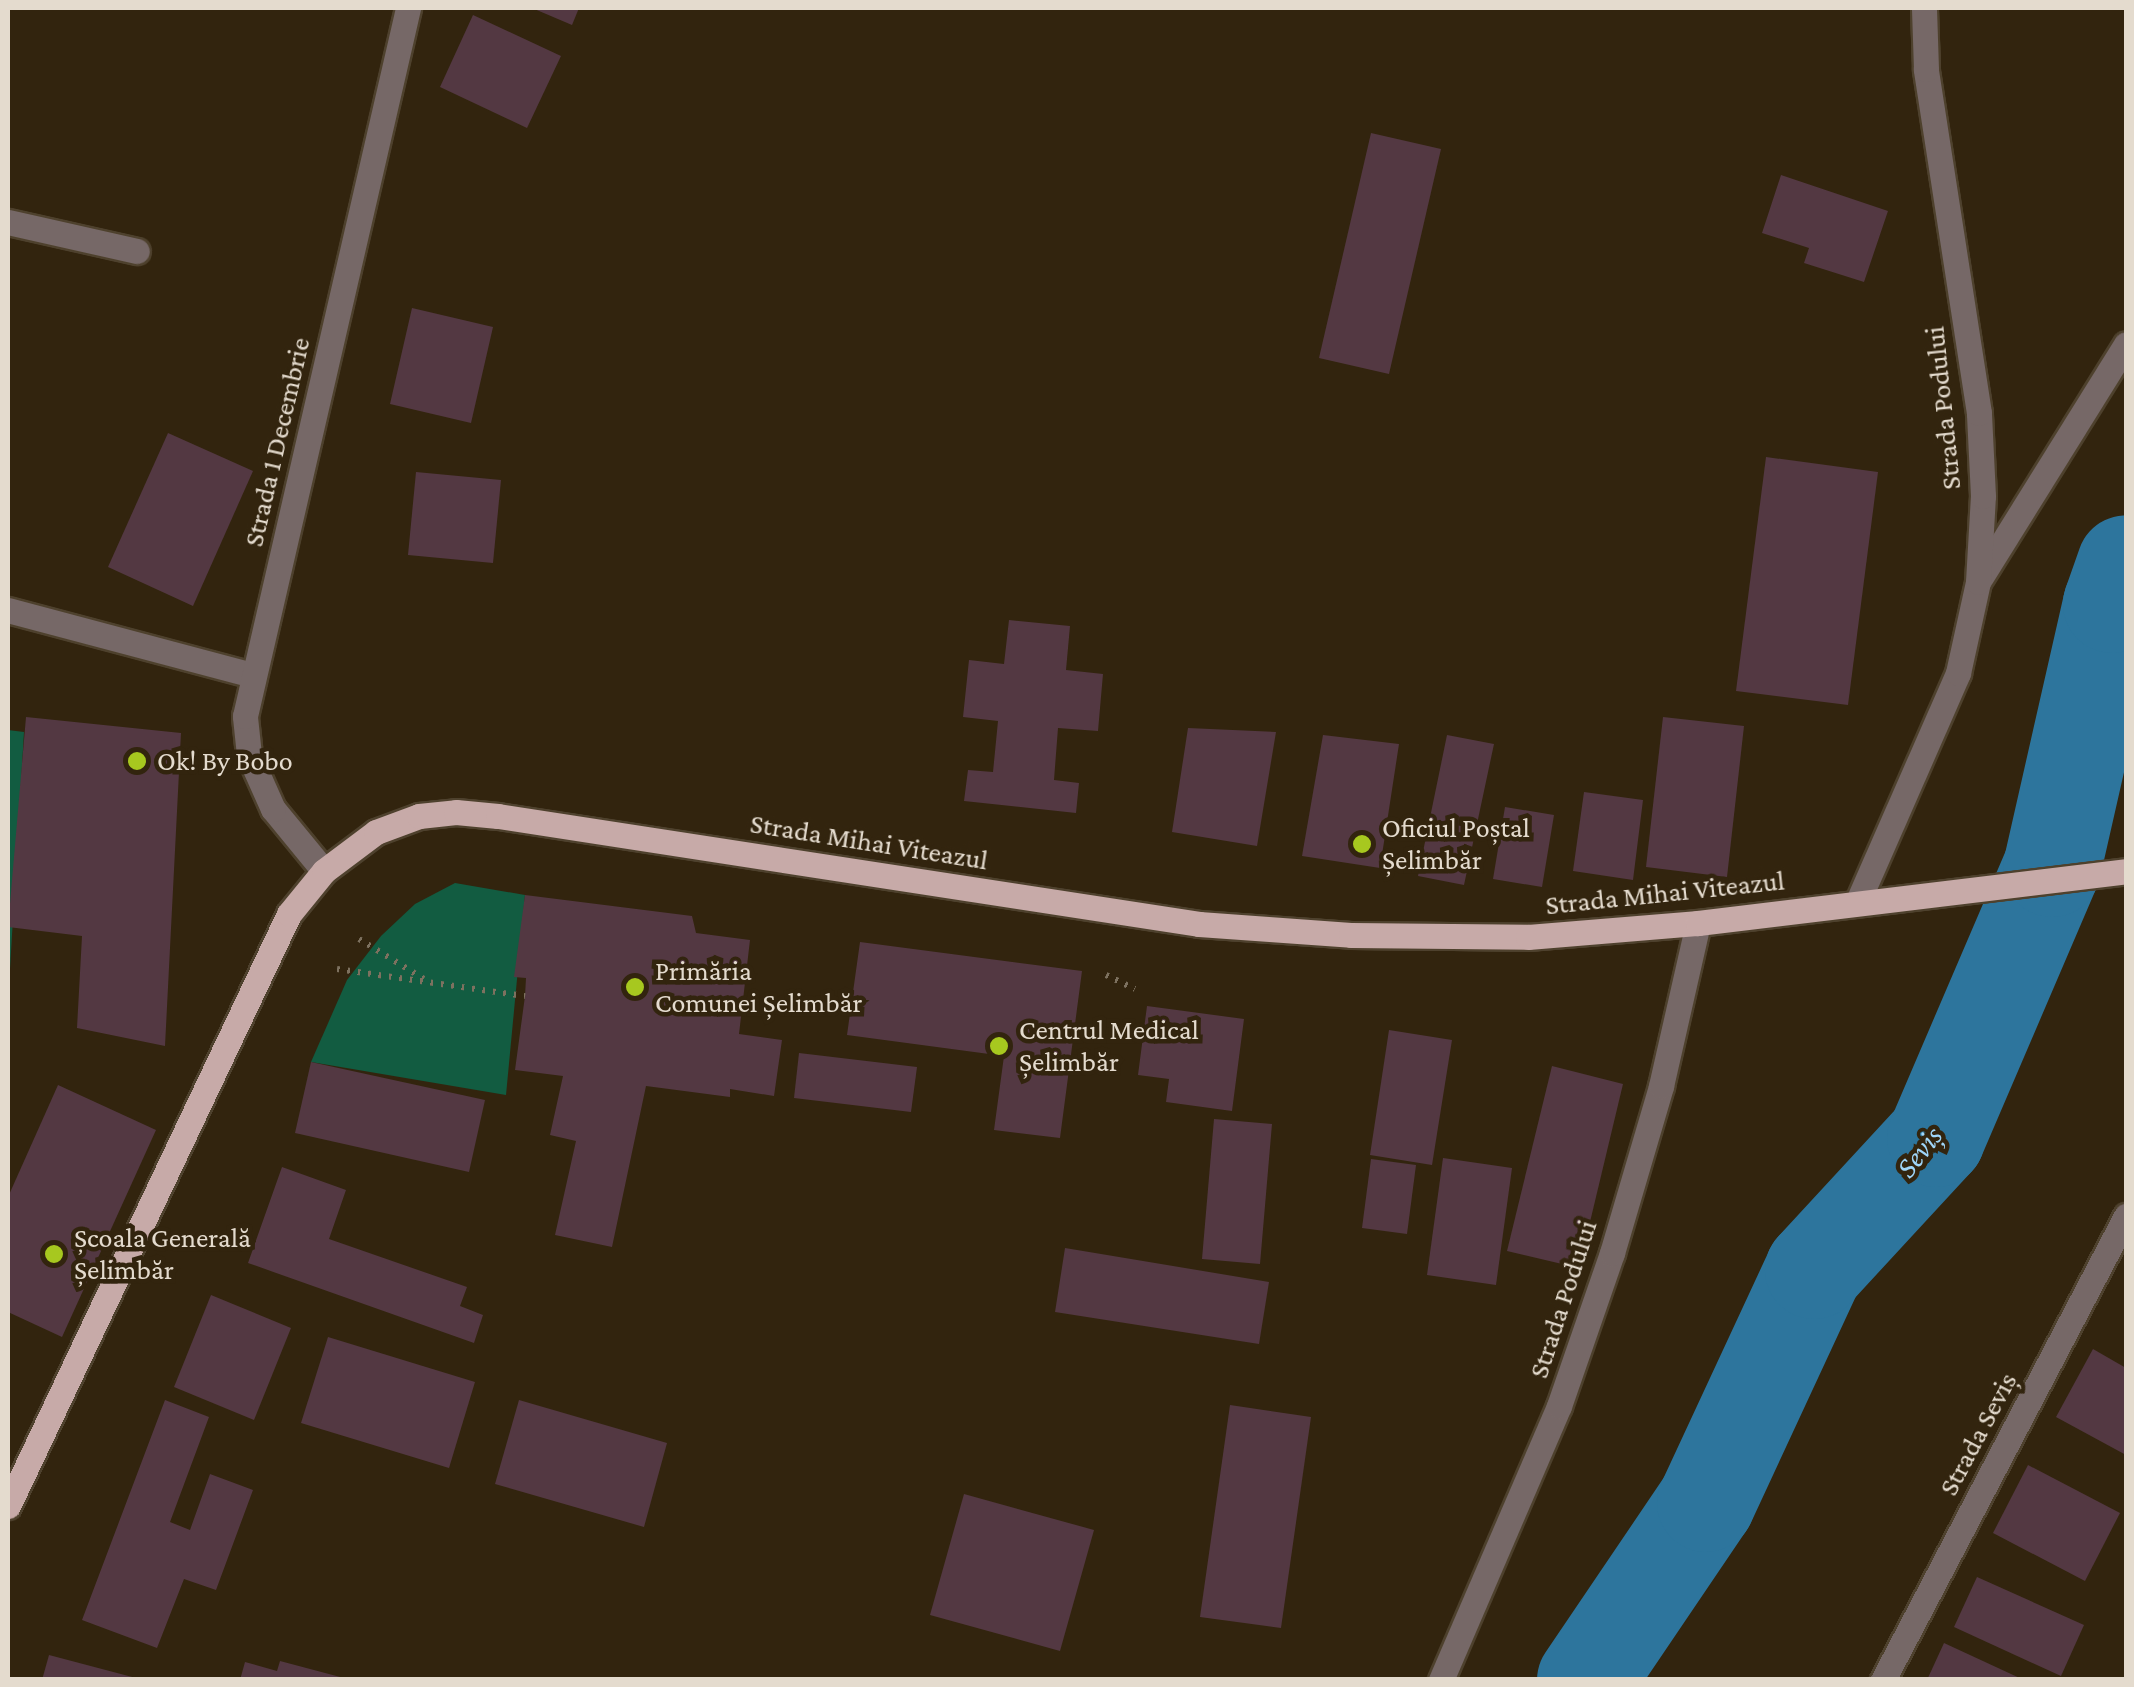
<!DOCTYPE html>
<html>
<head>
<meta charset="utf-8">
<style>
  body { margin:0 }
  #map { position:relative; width:2134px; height:1687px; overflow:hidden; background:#32240e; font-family:"Crimson Pro",serif }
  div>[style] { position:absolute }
  .green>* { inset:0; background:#125c41 }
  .river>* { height:98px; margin:-49px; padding:0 49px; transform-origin:49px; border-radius:49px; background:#2d759d }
  .building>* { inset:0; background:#533842 }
  .path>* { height:6px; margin-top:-3px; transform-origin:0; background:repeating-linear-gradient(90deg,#7d715f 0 2.5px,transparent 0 10.5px) }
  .roads { filter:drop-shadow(2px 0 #4e412d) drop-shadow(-2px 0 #4e412d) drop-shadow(0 2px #4e412d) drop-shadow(0 -2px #4e412d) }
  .minor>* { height:25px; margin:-12.5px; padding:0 12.5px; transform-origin:12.5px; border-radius:12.5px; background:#766867 }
  .major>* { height:25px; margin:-12.5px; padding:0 12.5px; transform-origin:12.5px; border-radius:12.5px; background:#c7aaa8 }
  .dots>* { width:28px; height:28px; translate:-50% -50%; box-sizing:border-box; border:5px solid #32240e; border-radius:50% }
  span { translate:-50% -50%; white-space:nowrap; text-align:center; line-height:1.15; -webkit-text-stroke:9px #32240e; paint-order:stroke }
  .street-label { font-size:28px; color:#e4dbce }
  .poi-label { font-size:28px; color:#e4dbce }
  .left { translate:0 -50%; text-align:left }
  .water-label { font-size:30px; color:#9fd5f8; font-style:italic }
  .frame { position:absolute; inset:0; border:10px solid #e4dbce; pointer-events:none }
</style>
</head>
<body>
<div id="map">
  <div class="green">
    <i style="clip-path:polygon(8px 730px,24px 732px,8px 1003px)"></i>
    <i style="clip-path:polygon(455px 883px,525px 895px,506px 1095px,311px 1062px,347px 980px,381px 936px,415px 904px)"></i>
  </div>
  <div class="river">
    <i style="left:1586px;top:1680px;width:214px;rotate:-55.9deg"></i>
    <i style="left:1706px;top:1503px;width:257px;rotate:-65.1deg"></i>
    <i style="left:1814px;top:1270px;width:180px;rotate:-47.3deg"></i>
    <i style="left:1936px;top:1138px;width:294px;rotate:-66.8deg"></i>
    <i style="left:2052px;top:868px;width:271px;rotate:-77.2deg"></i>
    <i style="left:2112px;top:604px;width:42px;rotate:-70.7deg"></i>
  </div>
  <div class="building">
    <i style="clip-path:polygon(532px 8px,579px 8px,572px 25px)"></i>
    <i style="clip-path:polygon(473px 15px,561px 56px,527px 128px,440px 87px)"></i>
    <i style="clip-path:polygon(1371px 133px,1441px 149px,1389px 374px,1319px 358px)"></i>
    <i style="clip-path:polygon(1781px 175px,1888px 211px,1864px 282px,1804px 263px,1809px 248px,1762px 233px)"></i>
    <i style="clip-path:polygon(412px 308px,493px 327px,471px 423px,390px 404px)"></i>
    <i style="clip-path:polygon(168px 433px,253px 471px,193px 606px,108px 567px)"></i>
    <i style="clip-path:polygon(1766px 457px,1878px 472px,1848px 705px,1736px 691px)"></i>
    <i style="clip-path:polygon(416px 472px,501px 480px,493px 563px,408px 555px)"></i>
    <i style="clip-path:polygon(1009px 620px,1070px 626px,1066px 670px,1103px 674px,1098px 731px,1058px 728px,1054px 780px,1079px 783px,1076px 813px,964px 801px,968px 770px,993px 772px,998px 721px,963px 717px,969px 660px,1004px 664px)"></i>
    <i style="clip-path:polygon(26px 717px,181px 733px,165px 1046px,77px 1028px,82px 936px,8px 927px)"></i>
    <i style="clip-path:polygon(1663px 717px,1744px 726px,1727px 877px,1646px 867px)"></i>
    <i style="clip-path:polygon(1188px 728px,1276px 732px,1257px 846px,1172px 832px)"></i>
    <i style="clip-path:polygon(1323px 735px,1399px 744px,1380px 868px,1302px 856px)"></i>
    <i style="clip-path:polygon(1447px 735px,1494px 744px,1464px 885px,1418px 876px)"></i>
    <i style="clip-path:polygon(1584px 792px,1643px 800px,1633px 880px,1573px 871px)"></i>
    <i style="clip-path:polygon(1505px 807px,1554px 815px,1542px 887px,1493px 879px)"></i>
    <i style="clip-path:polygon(525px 895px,692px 916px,696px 933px,750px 940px,739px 1034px,782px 1040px,774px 1096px,730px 1089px,730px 1097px,646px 1086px,612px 1247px,555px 1235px,576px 1141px,550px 1135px,563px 1076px,515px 1070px,525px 996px,526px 978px,514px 977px)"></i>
    <i style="clip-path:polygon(860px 942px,1082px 971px,1060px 1138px,994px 1130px,1004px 1056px,847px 1035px)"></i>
    <i style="clip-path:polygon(1147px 1006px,1244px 1019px,1232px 1111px,1166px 1102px,1169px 1079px,1138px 1075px)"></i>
    <i style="clip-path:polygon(1389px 1030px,1452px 1040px,1432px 1165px,1370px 1155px)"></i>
    <i style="clip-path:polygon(799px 1053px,917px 1067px,911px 1112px,794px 1098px)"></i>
    <i style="clip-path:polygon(311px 1062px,485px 1100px,469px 1172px,295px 1133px)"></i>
    <i style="clip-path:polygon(1552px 1066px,1623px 1084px,1579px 1268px,1507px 1251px)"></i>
    <i style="clip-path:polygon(58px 1085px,156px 1130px,62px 1337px,8px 1312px,8px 1197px)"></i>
    <i style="clip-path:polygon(1214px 1119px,1272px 1124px,1260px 1264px,1202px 1259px)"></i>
    <i style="clip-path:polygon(1443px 1158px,1512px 1168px,1496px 1285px,1427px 1275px)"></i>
    <i style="clip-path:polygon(1371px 1159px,1416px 1165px,1407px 1234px,1362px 1228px)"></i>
    <i style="clip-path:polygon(282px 1167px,346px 1190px,329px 1239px,467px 1287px,460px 1306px,483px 1315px,474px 1343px,248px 1263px)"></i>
    <i style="clip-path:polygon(1065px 1248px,1269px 1282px,1259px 1344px,1055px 1312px)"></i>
    <i style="clip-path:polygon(211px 1295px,291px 1328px,254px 1420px,174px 1387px)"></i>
    <i style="clip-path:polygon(328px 1337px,475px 1382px,449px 1468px,301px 1423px)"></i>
    <i style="clip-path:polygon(2093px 1349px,2126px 1368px,2126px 1455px,2056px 1417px)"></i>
    <i style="clip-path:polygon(165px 1400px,209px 1417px,170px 1522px,190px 1530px,210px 1474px,253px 1490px,216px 1590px,184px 1579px,157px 1648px,82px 1620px)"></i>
    <i style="clip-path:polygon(519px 1400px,667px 1443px,644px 1527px,495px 1484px)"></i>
    <i style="clip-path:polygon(1230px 1405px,1311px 1417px,1281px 1628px,1200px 1617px)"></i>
    <i style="clip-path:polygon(2028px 1465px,2120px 1513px,2085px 1581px,1993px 1533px)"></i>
    <i style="clip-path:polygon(964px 1494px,1094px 1530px,1060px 1651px,930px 1615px)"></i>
    <i style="clip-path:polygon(1977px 1577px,2084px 1625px,2061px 1676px,1954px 1627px)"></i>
    <i style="clip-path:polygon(1944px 1643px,2024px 1680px,1927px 1680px)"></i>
    <i style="clip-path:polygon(49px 1655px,136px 1678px,136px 1680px,42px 1680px)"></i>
    <i style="clip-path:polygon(280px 1661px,344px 1678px,344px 1680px,240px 1680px,245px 1662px,277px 1671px)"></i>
  </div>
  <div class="path">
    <i style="left:359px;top:939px;width:76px;rotate:31.6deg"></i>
    <i style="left:337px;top:969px;width:190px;rotate:8.2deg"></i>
    <i style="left:1106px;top:975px;width:32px;rotate:26deg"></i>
  </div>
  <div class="roads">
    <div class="minor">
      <i style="left:8px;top:222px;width:132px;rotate:12.7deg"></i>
      <i style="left:1981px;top:577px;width:274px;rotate:-58.1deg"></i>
      <i style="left:8px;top:610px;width:253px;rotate:14.9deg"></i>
      <i style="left:324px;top:871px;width:80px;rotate:-129.4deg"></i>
      <i style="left:273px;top:809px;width:59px;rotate:-114deg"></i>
      <i style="left:249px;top:755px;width:39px;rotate:-96deg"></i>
      <i style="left:245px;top:716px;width:727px;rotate:-77.03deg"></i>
      <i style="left:1858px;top:901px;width:249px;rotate:-66.3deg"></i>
      <i style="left:1958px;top:673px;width:93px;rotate:-77.6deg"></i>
      <i style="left:1978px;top:582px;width:86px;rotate:-86.7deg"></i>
      <i style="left:1983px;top:496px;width:83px;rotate:-92.8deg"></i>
      <i style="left:1979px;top:413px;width:348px;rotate:-98.8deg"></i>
      <i style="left:1926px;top:69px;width:61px;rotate:-91.9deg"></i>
      <i style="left:1441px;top:1680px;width:298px;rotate:-66.7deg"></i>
      <i style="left:1559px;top:1406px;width:162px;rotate:-70.9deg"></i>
      <i style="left:1612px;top:1253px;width:174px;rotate:-73.6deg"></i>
      <i style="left:1661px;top:1086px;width:167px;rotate:-77.2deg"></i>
      <i style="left:1883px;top:1680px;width:524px;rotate:-62.36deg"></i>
    </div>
    <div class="major">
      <i style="left:8px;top:1506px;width:655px;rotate:-64.61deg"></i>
      <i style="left:289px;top:914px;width:55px;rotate:-50.9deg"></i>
      <i style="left:324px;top:871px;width:65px;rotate:-36.9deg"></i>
      <i style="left:376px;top:832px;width:46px;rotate:-20.4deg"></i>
      <i style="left:419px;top:816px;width:37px;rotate:-6deg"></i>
      <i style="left:456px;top:812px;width:42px;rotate:5.4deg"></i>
      <i style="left:498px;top:816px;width:709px;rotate:8.76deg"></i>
      <i style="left:1199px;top:924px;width:152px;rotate:4.1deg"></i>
      <i style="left:1351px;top:935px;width:177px;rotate:0.6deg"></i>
      <i style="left:1528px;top:937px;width:171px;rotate:-4.7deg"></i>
      <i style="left:1698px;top:923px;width:431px;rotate:-6.9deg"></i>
    </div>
  </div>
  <div class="dots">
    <i style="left:137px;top:761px;background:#a7c81f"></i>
    <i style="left:1362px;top:844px;background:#a7c81f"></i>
    <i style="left:635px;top:987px;background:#a7c81f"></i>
    <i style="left:999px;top:1046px;background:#a7c81f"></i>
    <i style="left:54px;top:1254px;background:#a7c81f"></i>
  </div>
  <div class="street-label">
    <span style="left:1943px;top:408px;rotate:-96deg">Strada Podului</span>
    <span style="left:277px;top:442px;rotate:-77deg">Strada 1 Decembrie</span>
    <span style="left:869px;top:842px;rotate:9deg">Strada Mihai Viteazul</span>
    <span style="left:1665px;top:893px;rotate:-6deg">Strada Mihai Viteazul</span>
    <span style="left:1563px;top:1299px;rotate:-72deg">Strada Podului</span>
    <span style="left:1978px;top:1434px;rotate:-62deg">Strada Seviș</span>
  </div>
  <div class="poi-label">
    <span class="left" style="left:157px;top:761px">Ok! By Bobo</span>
    <span class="left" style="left:1382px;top:844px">Oficiul Poștal<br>Șelimbăr</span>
    <span class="left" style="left:655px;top:987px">Primăria<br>Comunei Șelimbăr</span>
    <span class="left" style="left:1019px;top:1046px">Centrul Medical<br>Șelimbăr</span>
    <span class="left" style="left:74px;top:1254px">Școala Generală<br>Șelimbăr</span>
  </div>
  <div class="water-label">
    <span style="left:1919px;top:1152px;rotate:-52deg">Seviș</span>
  </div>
  <div class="frame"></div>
</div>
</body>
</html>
